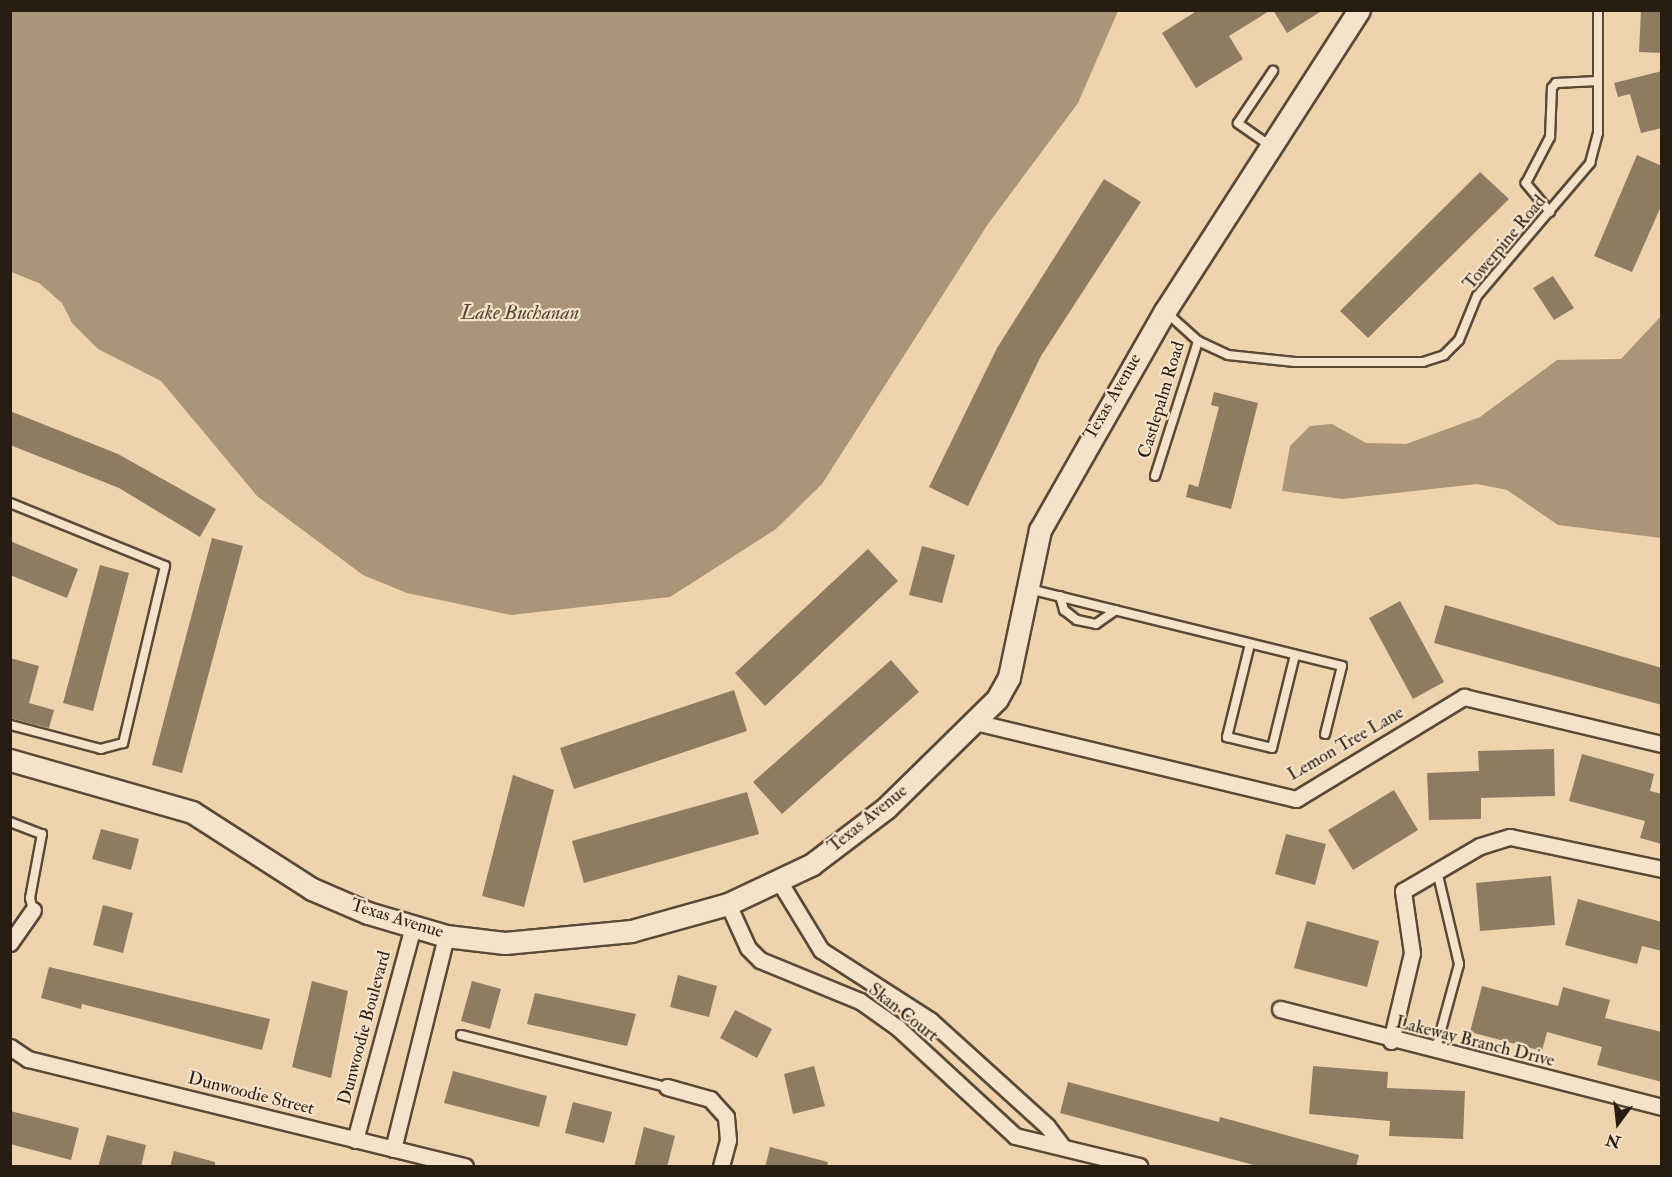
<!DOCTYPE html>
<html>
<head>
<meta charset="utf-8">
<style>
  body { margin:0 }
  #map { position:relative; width:1672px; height:1177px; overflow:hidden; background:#eed3ad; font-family:"IM FELL Double Pica",serif }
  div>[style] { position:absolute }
  .water>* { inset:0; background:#aa9578 }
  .building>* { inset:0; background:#8e7c62 }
  .roads { filter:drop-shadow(2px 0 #594a38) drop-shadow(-2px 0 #594a38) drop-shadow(0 2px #594a38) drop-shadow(0 -2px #594a38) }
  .lane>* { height:8px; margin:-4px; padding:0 4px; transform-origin:4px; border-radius:4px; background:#f4e2ca }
  .street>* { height:15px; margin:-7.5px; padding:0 7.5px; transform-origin:7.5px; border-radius:7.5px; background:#f4e2ca }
  .secondary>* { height:21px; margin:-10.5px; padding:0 10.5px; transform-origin:10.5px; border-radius:10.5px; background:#f4e2ca }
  span { translate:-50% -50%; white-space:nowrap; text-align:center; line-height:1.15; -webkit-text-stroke:4.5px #f4e2ca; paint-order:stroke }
  .street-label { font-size:18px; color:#271d11 }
  .water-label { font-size:20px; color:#554735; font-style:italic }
  .frame { position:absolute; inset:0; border:12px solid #271d11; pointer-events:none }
  .north { position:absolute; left:1588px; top:1093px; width:60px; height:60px; -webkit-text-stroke:4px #f4e2ca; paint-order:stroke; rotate:195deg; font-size:16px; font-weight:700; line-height:24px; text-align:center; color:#271d11 }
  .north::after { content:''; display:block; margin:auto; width:21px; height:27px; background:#271d11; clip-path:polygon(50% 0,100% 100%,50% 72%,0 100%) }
</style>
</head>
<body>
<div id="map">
  <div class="water">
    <i style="clip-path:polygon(10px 11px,11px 10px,1118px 11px,1078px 103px,988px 224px,822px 484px,776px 529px,670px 597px,511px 615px,407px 593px,363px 575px,257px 496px,161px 381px,98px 349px,72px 323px,62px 303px,39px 283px,11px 272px)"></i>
    <i style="clip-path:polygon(1661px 316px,1661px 538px,1558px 525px,1507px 490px,1477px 484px,1342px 499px,1282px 491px,1290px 446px,1310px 426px,1332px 424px,1366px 443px,1406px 444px,1480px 417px,1557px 360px,1621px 359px)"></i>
  </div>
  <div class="building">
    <i style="clip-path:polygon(1198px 10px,1271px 10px,1229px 36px,1243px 59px,1196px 88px,1162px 33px)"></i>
    <i style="clip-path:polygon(1273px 10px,1323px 10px,1287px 33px)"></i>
    <i style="clip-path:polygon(1641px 10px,1662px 10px,1662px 53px,1639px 52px)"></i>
    <i style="clip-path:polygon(1662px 71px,1662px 128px,1641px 133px,1630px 94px,1618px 97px,1614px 83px)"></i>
    <i style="clip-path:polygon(1637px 155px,1662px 166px,1662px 204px,1632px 272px,1594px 256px)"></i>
    <i style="clip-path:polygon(1480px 172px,1509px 199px,1368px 338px,1340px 311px)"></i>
    <i style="clip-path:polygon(1104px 179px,1141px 202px,1041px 356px,968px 506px,929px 487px,997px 348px)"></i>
    <i style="clip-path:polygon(1553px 276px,1574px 308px,1554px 320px,1533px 288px)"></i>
    <i style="clip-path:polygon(1214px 392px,1258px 403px,1231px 509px,1186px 497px,1189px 484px,1198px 487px,1219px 407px,1211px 405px)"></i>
    <i style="clip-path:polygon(10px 411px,118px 454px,216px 509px,200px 537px,119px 488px,10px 445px)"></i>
    <i style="clip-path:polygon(212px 538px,243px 546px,182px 773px,152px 765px)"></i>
    <i style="clip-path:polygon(10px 541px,78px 569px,67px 598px,10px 575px)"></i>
    <i style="clip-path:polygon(922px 546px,955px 555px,942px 603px,909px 595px)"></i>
    <i style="clip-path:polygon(868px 549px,898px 581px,765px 706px,735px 673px)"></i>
    <i style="clip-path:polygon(100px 565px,129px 573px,93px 711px,63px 703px)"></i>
    <i style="clip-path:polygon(1400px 601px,1444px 682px,1413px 699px,1369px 618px)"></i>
    <i style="clip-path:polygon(1445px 605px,1662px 668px,1662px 705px,1434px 643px)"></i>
    <i style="clip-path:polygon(10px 658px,39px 666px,29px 703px,54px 710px,49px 728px,10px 718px)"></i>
    <i style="clip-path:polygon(891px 660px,919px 692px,782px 814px,753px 782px)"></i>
    <i style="clip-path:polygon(734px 690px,747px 731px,574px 789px,560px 748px)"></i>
    <i style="clip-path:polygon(1554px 749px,1555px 796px,1481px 798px,1481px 819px,1429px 820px,1427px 773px,1479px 771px,1478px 751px)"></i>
    <i style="clip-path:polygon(1582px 754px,1654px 774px,1650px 791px,1662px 794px,1662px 844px,1640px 838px,1645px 821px,1569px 801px)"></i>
    <i style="clip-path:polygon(513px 775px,554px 790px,524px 907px,482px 896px)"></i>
    <i style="clip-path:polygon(1394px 790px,1418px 830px,1353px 870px,1328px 830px)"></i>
    <i style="clip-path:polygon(747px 792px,759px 834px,584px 883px,572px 841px)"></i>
    <i style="clip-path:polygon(101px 829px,139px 839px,131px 870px,92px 859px)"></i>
    <i style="clip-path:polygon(1286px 834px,1326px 844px,1315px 885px,1275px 874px)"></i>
    <i style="clip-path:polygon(1551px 876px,1555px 925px,1480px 931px,1476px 883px)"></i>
    <i style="clip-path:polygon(1578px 899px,1662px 922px,1662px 951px,1642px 946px,1637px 964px,1565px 945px)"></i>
    <i style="clip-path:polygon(103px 905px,133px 913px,123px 953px,93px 945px)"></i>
    <i style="clip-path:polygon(1307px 921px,1379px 941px,1367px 987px,1294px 968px)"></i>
    <i style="clip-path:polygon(49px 967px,270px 1019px,262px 1050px,82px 1004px,81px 1009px,41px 998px)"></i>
    <i style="clip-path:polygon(678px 975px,717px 986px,709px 1017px,670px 1007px)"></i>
    <i style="clip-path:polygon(312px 981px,348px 991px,331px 1078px,292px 1067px)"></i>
    <i style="clip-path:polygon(472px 981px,501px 989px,490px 1029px,461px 1021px)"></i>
    <i style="clip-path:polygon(1482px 986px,1558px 1006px,1563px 987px,1610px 1000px,1605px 1018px,1662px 1032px,1662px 1082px,1597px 1065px,1602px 1047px,1547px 1032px,1542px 1051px,1470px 1032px)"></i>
    <i style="clip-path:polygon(535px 993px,636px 1014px,627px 1046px,527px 1024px)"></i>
    <i style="clip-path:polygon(735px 1010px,772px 1029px,757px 1058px,720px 1038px)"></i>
    <i style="clip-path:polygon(814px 1066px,825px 1106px,793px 1114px,784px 1074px)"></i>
    <i style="clip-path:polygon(1313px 1066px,1388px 1072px,1387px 1088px,1465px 1091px,1463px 1139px,1389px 1136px,1390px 1121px,1309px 1114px)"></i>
    <i style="clip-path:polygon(453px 1071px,547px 1096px,539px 1127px,444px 1103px)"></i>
    <i style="clip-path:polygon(1068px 1082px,1219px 1122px,1220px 1117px,1359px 1155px,1356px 1167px,1261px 1167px,1060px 1113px)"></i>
    <i style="clip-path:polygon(573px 1102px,612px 1112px,604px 1143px,565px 1133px)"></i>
    <i style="clip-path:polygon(10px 1111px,79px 1128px,71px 1160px,10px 1144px)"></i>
    <i style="clip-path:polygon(644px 1127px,675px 1136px,667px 1167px,634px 1167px)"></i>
    <i style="clip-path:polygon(107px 1135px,146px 1145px,141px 1167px,98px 1167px)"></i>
    <i style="clip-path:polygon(770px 1147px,828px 1162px,827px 1167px,765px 1167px)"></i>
    <i style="clip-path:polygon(174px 1151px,215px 1162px,215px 1167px,170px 1167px)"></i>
  </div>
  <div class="roads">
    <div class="lane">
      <i style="left:1269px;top:145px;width:38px;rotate:-145deg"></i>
      <i style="left:1238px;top:123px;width:63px;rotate:-56.1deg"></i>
      <i style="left:1550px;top:212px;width:38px;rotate:-130deg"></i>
      <i style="left:1526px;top:183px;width:52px;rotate:-62.4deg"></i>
      <i style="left:1550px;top:137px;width:49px;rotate:-87.7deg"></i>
      <i style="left:1552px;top:88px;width:6px;rotate:-51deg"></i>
      <i style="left:1556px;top:83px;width:42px;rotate:-2.7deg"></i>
      <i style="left:1198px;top:341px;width:33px;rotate:25deg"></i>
      <i style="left:1228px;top:355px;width:67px;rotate:6deg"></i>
      <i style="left:1295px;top:362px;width:128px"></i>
      <i style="left:1423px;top:362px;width:22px;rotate:-18deg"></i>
      <i style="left:1444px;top:355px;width:21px;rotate:-45deg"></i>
      <i style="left:1459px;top:340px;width:48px;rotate:-67.8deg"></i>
      <i style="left:1477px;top:296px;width:175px;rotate:-49.6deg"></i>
      <i style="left:1590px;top:163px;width:31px;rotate:-75deg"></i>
      <i style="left:1598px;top:133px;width:123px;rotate:-90deg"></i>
      <i style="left:1155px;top:476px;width:142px;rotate:-72.3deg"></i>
      <i style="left:1198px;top:341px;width:43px;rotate:-137.8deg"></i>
      <i style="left:10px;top:503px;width:167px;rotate:22.1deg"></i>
      <i style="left:165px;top:566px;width:182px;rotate:103.3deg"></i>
      <i style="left:123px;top:743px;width:23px;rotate:165deg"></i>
      <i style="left:101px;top:749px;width:94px;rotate:-165.2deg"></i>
      <i style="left:1029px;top:589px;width:322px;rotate:13.8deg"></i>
      <i style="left:1342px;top:666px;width:70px;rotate:104deg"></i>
      <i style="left:1060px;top:596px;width:15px;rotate:74deg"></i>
      <i style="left:1064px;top:610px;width:16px;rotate:38deg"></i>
      <i style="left:1077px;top:620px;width:19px;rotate:12deg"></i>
      <i style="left:1096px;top:624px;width:24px;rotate:-35deg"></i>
      <i style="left:1250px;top:644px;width:96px;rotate:103.9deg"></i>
      <i style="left:1227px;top:737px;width:46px;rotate:13.7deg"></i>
      <i style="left:1272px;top:748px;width:96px;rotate:-76.1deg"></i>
      <i style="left:10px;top:822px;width:34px;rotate:21deg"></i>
      <i style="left:42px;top:834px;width:65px;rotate:100.6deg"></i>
      <i style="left:30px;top:898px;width:12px;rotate:76deg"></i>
      <i style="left:461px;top:1035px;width:212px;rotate:14.2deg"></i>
      <i style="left:1435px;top:1052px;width:91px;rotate:-74.7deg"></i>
      <i style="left:1459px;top:964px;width:96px;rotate:-103.3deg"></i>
    </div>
    <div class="street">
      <i style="left:975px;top:722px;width:330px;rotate:13.5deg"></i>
      <i style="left:1296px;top:799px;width:197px;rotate:-31.3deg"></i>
      <i style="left:1464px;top:697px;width:204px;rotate:13.4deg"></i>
      <i style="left:779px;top:881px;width:81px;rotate:58.7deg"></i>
      <i style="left:821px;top:950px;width:130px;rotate:32.7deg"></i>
      <i style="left:930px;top:1020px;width:158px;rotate:42.2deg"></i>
      <i style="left:1047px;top:1126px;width:26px;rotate:53deg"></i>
      <i style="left:728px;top:904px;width:48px;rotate:65.6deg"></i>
      <i style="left:748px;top:948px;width:17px;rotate:45deg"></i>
      <i style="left:760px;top:960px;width:108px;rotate:22.3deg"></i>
      <i style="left:860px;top:1001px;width:47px;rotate:35.4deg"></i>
      <i style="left:898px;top:1028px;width:159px;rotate:42.7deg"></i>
      <i style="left:1015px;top:1136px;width:128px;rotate:13.6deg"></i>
      <i style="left:10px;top:943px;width:40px;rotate:-55.1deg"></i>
      <i style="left:1280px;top:1009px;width:394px;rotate:14.4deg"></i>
      <i style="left:1391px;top:1041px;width:90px;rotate:-76.6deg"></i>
      <i style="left:1412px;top:953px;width:63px;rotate:-98.3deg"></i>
      <i style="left:1403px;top:891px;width:89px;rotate:-30.3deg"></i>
      <i style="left:1480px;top:846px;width:31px;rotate:-17deg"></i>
      <i style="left:1510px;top:837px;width:155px;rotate:11.9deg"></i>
      <i style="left:10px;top:1047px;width:22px;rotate:34deg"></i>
      <i style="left:28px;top:1059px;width:450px;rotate:13.8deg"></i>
      <i style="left:667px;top:1087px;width:45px;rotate:15.6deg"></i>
      <i style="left:710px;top:1099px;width:24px;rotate:48deg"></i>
      <i style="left:726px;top:1117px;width:23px;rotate:85deg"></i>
      <i style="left:728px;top:1140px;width:27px;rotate:105deg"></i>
      <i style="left:355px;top:1140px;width:221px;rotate:-74.8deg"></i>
      <i style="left:393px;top:1149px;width:219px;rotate:-76deg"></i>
    </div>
    <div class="secondary">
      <i style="left:10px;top:760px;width:189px;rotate:15.9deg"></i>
      <i style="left:192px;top:812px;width:143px;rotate:32.7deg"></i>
      <i style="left:312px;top:889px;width:61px;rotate:23.2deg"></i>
      <i style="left:368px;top:913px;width:81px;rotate:16.4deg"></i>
      <i style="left:446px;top:936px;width:59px;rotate:6.8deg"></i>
      <i style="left:505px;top:943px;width:127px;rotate:-5.4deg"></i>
      <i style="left:631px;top:931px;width:101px;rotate:-15.6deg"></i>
      <i style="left:728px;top:904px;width:92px;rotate:-25.2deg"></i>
      <i style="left:811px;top:865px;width:94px;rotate:-37.2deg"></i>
      <i style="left:886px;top:808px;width:156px;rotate:-44.5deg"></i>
      <i style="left:997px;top:699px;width:25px;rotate:-61deg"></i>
      <i style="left:1009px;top:677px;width:150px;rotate:-78.1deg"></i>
      <i style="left:1040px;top:530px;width:252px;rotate:-60.3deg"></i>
      <i style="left:1165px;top:311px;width:358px;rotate:-57.2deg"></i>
    </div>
  </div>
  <div class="street-label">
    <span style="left:1505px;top:243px;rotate:-50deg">Towerpine Road</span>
    <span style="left:1113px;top:397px;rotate:-60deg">Texas Avenue</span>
    <span style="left:1162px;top:400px;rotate:-73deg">Castlepalm Road</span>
    <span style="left:1346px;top:744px;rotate:-30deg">Lemon Tree Lane</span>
    <span style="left:868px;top:819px;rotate:-39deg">Texas Avenue</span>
    <span style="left:397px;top:919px;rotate:17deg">Texas Avenue</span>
    <span style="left:903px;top:1013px;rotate:38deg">Skan Court</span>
    <span style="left:365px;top:1028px;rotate:-75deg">Dunwoodie Boulevard</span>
    <span style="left:1475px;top:1042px;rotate:14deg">Lakeway Branch Drive</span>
    <span style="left:251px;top:1094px;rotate:14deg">Dunwoodie Street</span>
  </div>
  <div class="water-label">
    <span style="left:520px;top:312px">Lake Buchanan</span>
  </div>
  <div class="frame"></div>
  <div class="north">N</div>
</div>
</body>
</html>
